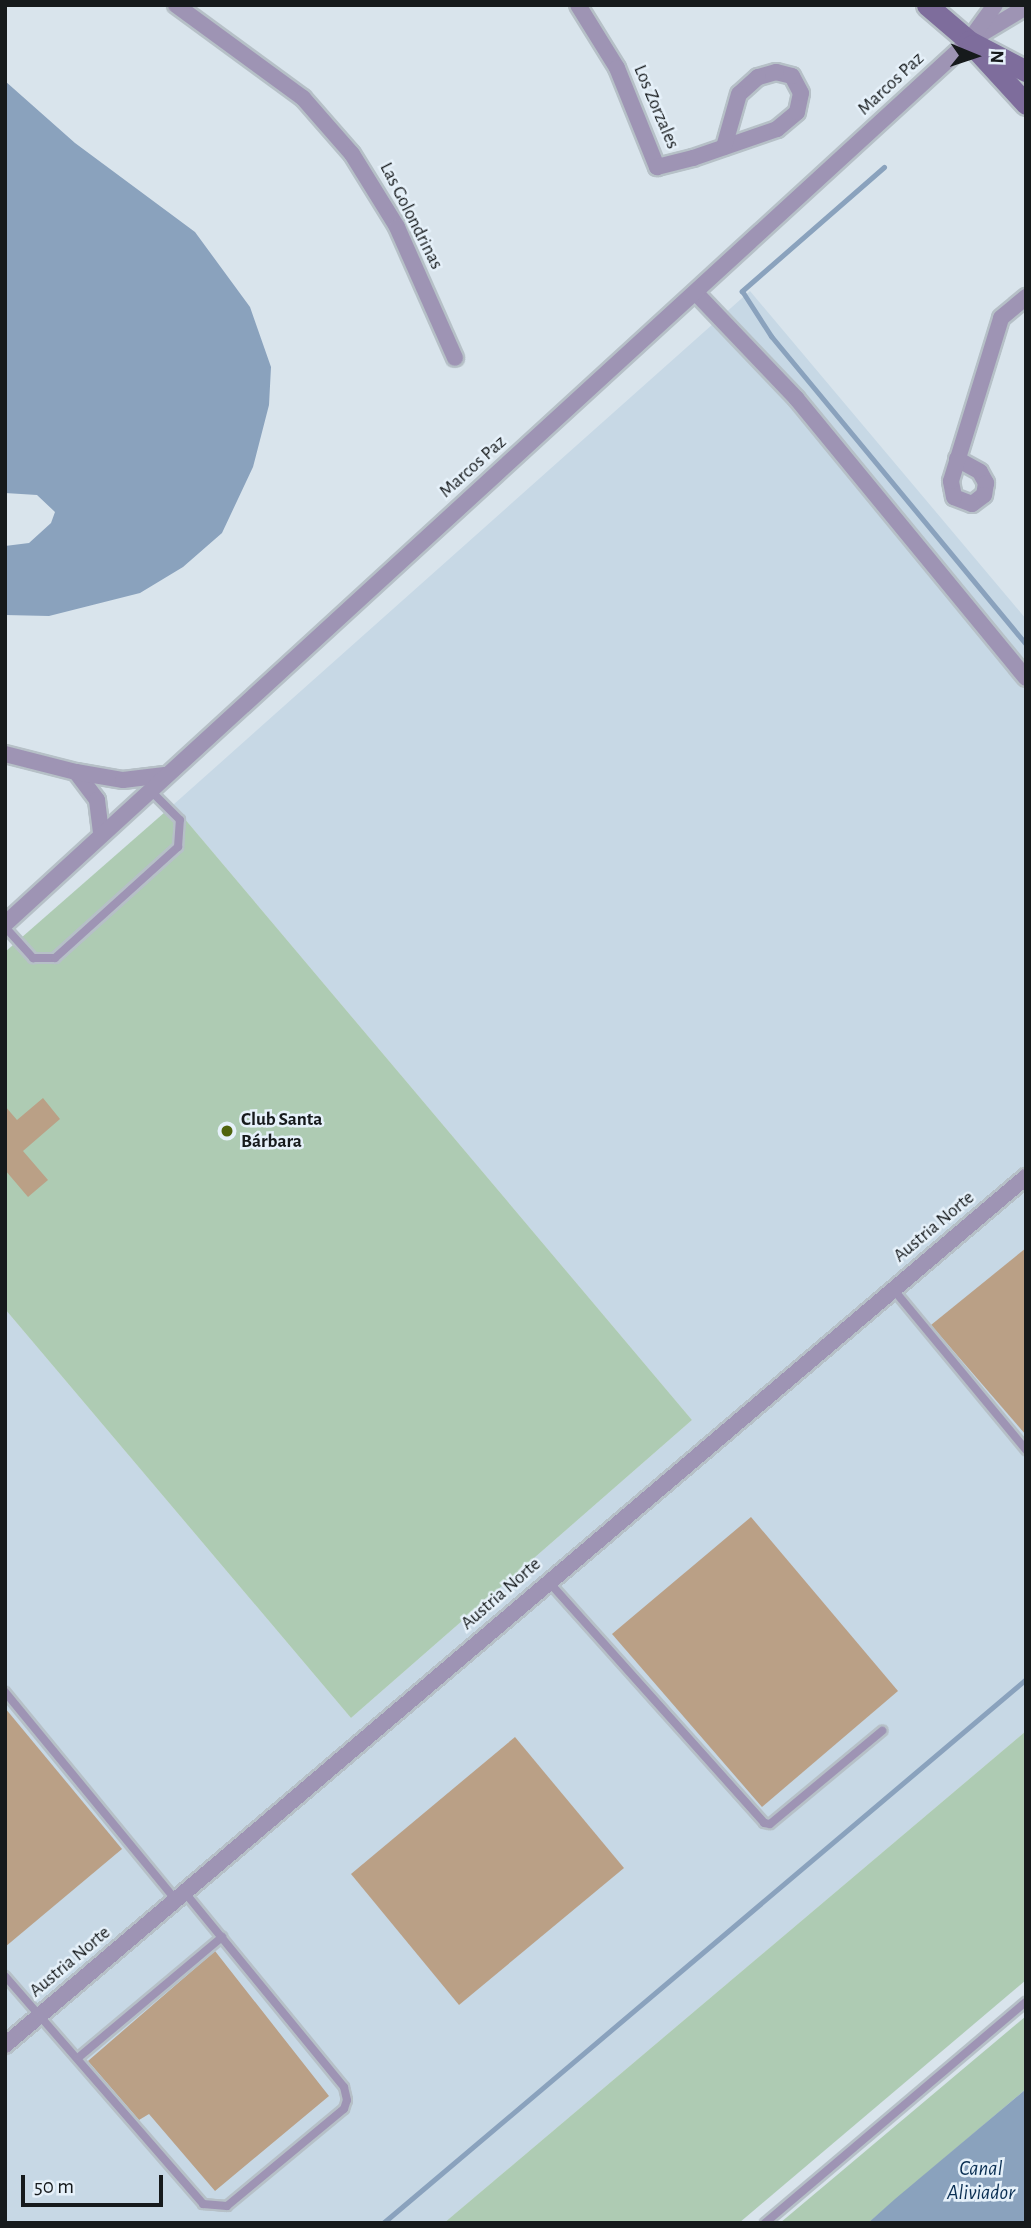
<!DOCTYPE html>
<html>
<head>
<meta charset="utf-8">
<style>
  body { margin:0 }
  #map { position:relative; width:1031px; height:2228px; overflow:hidden; background:#d9e4ec; font-family:"Alegreya Sans",sans-serif }
  div>[style] { position:absolute }
  .built>* { inset:0; background:#c7d8e5 }
  .green>* { inset:0; background:#aecbb3 }
  .water>* { inset:0; background:#8aa2bd }
  .stream>* { height:5px; margin:-2.5px; padding:0 2.5px; transform-origin:2.5px; border-radius:2.5px; background:#8aa2bd }
  .building>* { inset:0; background:#baa086 }
  .roads { filter:drop-shadow(2px 0 #b6c0c7) drop-shadow(-2px 0 #b6c0c7) drop-shadow(0 2px #b6c0c7) drop-shadow(0 -2px #b6c0c7) }
  .lane>* { height:8px; margin:-4px; padding:0 4px; transform-origin:4px; border-radius:4px; background:#9e94b4 }
  .street>* { height:16px; margin:-8px; padding:0 8px; transform-origin:8px; border-radius:8px; background:#9e94b4 }
  .secondary>* { height:21px; margin:-10.5px; padding:0 10.5px; transform-origin:10.5px; border-radius:10.5px; background:#7e6d9c }
  .dots>* { width:19px; height:19px; translate:-50% -50%; box-sizing:border-box; border:4px solid #e6f1fa; border-radius:50% }
  span { translate:-50% -50%; white-space:nowrap; text-align:center; line-height:1.15; -webkit-text-stroke:5px #e6f1fa; paint-order:stroke }
  .street-label { font-size:19px; color:#161a1c }
  .poi-label { font-size:19px; color:#161a1c; font-weight:700 }
  .left { translate:0 -50%; text-align:left }
  .water-label { font-size:21px; color:#0a2f53; font-style:italic }
  .frame { position:absolute; inset:0; border:7px solid #161a1c; pointer-events:none }
  .north { position:absolute; left:940px; top:21px; width:70px; height:70px; -webkit-text-stroke:5px #e6f1fa; paint-order:stroke; rotate:92deg; font-size:19px; font-weight:700; line-height:28px; text-align:center; color:#161a1c }
  .north::after { content:''; display:block; margin:auto; width:24px; height:32px; background:#161a1c; clip-path:polygon(50% 0,100% 100%,50% 72%,0 100%) }
  .scale { position:absolute; left:21px; top:2175px; width:142px; height:32px; box-sizing:border-box; border:4px solid #161a1c; border-top:0; padding-left:9px; font-size:21px; line-height:24px; white-space:nowrap; color:#161a1c; -webkit-text-stroke:5px #e6f1fa; paint-order:stroke }
</style>
</head>
<body>
<div id="map">
  <div class="built">
    <i style="clip-path:polygon(750px 291px,1026px 619px,1026px 1731px,444px 2223px,5px 2223px,5px 1309px,351px 1718px,692px 1420px,173px 805px)"></i>
  </div>
  <div class="green">
    <i style="clip-path:polygon(173px 805px,692px 1420px,351px 1718px,5px 1309px,5px 952px)"></i>
    <i style="clip-path:polygon(1026px 1731px,1026px 1980px,739px 2223px,444px 2223px)"></i>
    <i style="clip-path:polygon(1026px 2016px,1026px 2089px,868px 2223px,780px 2223px)"></i>
  </div>
  <div class="water">
    <i style="clip-path:polygon(5px 81px,75px 143px,195px 232px,250px 307px,271px 367px,269px 405px,253px 467px,222px 533px,183px 567px,140px 593px,49px 616px,5px 615px,5px 546px,29px 543px,51px 523px,55px 512px,37px 495px,5px 493px)"></i>
    <i style="clip-path:polygon(1026px 2089px,1026px 2223px,868px 2223px,895px 2199px)"></i>
  </div>
  <div class="stream">
    <i style="left:884px;top:167px;width:189px;rotate:138.9deg"></i>
    <i style="left:742px;top:291px;width:54px;rotate:57.2deg"></i>
    <i style="left:771px;top:336px;width:400px;rotate:50.4deg"></i>
    <i style="left:383px;top:2223px;width:842px;rotate:-40.23deg"></i>
  </div>
  <div class="building">
    <i style="clip-path:polygon(43px 1098px,60px 1119px,23px 1151px,48px 1180px,28px 1197px,5px 1170px,5px 1106px,17px 1120px)"></i>
    <i style="clip-path:polygon(1026px 1248px,1026px 1435px,931px 1325px)"></i>
    <i style="clip-path:polygon(751px 1517px,898px 1691px,762px 1807px,612px 1634px)"></i>
    <i style="clip-path:polygon(5px 1708px,122px 1849px,5px 1947px)"></i>
    <i style="clip-path:polygon(515px 1737px,624px 1868px,459px 2005px,351px 1874px)"></i>
    <i style="clip-path:polygon(215px 1951px,329px 2096px,215px 2191px,149px 2114px,139px 2120px,88px 2061px)"></i>
  </div>
  <div class="roads">
    <div class="lane">
      <i style="left:5px;top:927px;width:42px;rotate:47.9deg"></i>
      <i style="left:33px;top:958px;width:22px"></i>
      <i style="left:55px;top:958px;width:166px;rotate:-42.1deg"></i>
      <i style="left:178px;top:847px;width:27px;rotate:-86deg"></i>
      <i style="left:180px;top:820px;width:42px;rotate:-135deg"></i>
      <i style="left:893px;top:1289px;width:209px;rotate:50.4deg"></i>
      <i style="left:548px;top:1581px;width:324px;rotate:48.2deg"></i>
      <i style="left:764px;top:1823px;width:6px;rotate:9deg"></i>
      <i style="left:770px;top:1824px;width:146px;rotate:-39.7deg"></i>
      <i style="left:5px;top:1692px;width:269px;rotate:50.6deg"></i>
      <i style="left:5px;top:1976px;width:302px;rotate:49deg"></i>
      <i style="left:203px;top:2204px;width:24px;rotate:5deg"></i>
      <i style="left:227px;top:2206px;width:152px;rotate:-39.7deg"></i>
      <i style="left:344px;top:2109px;width:9px;rotate:-72deg"></i>
      <i style="left:347px;top:2100px;width:13px;rotate:-103deg"></i>
      <i style="left:344px;top:2087px;width:251px;rotate:-129.3deg"></i>
      <i style="left:79px;top:2057px;width:187px;rotate:-40deg"></i>
      <i style="left:765px;top:2223px;width:342px;rotate:-40.3deg"></i>
    </div>
    <div class="street">
      <i style="left:176px;top:5px;width:157px;rotate:36.2deg"></i>
      <i style="left:303px;top:98px;width:74px;rotate:48.8deg"></i>
      <i style="left:352px;top:154px;width:86px;rotate:58.3deg"></i>
      <i style="left:397px;top:227px;width:143px;rotate:66.1deg"></i>
      <i style="left:578px;top:5px;width:74px;rotate:58.2deg"></i>
      <i style="left:617px;top:68px;width:107px;rotate:68deg"></i>
      <i style="left:657px;top:167px;width:37px;rotate:-14deg"></i>
      <i style="left:693px;top:158px;width:89px;rotate:-19deg"></i>
      <i style="left:777px;top:129px;width:26px;rotate:-40deg"></i>
      <i style="left:797px;top:112px;width:19px;rotate:-78deg"></i>
      <i style="left:801px;top:93px;width:19px;rotate:-118deg"></i>
      <i style="left:792px;top:76px;width:16px;rotate:-166deg"></i>
      <i style="left:776px;top:72px;width:19px;rotate:164deg"></i>
      <i style="left:758px;top:77px;width:25px;rotate:138deg"></i>
      <i style="left:739px;top:94px;width:55px;rotate:105.8deg"></i>
      <i style="left:971px;top:40px;width:64px;rotate:-31deg"></i>
      <i style="left:696px;top:293px;width:145px;rotate:46.4deg"></i>
      <i style="left:796px;top:398px;width:362px;rotate:50.6deg"></i>
      <i style="left:957px;top:459px;width:26px;rotate:29deg"></i>
      <i style="left:980px;top:472px;width:13px;rotate:61deg"></i>
      <i style="left:986px;top:483px;width:12px;rotate:99deg"></i>
      <i style="left:984px;top:495px;width:15px;rotate:143deg"></i>
      <i style="left:972px;top:504px;width:19px;rotate:-159deg"></i>
      <i style="left:954px;top:497px;width:16px;rotate:-101deg"></i>
      <i style="left:951px;top:481px;width:170px;rotate:-72.9deg"></i>
      <i style="left:1001px;top:318px;width:33px;rotate:-40deg"></i>
      <i style="left:5px;top:754px;width:73px;rotate:14.2deg"></i>
      <i style="left:76px;top:772px;width:35px;rotate:53deg"></i>
      <i style="left:97px;top:800px;width:35px;rotate:83deg"></i>
      <i style="left:76px;top:772px;width:48px;rotate:9.7deg"></i>
      <i style="left:123px;top:780px;width:42px;rotate:-6.8deg"></i>
      <i style="left:5px;top:924px;width:1307px;rotate:-42.49deg"></i>
      <i style="left:969px;top:41px;width:44px;rotate:-54.2deg"></i>
      <i style="left:5px;top:2045px;width:1340px;rotate:-40.37deg"></i>
    </div>
    <div class="secondary">
      <i style="left:927px;top:5px;width:55px;rotate:40.6deg"></i>
      <i style="left:969px;top:41px;width:64px;rotate:27.8deg"></i>
      <i style="left:972px;top:45px;width:80px;rotate:47.5deg"></i>
    </div>
  </div>
  <div class="dots">
    <i style="left:227px;top:1131px;background:#50640e"></i>
  </div>
  <div class="street-label">
    <span style="left:891px;top:84px;rotate:-43deg">Marcos Paz</span>
    <span style="left:656px;top:107px;rotate:67deg">Los Zorzales</span>
    <span style="left:411px;top:216px;rotate:63deg">Las Golondrinas</span>
    <span style="left:473px;top:467px;rotate:-42deg">Marcos Paz</span>
    <span style="left:934px;top:1227px;rotate:-40deg">Austria Norte</span>
    <span style="left:501px;top:1594px;rotate:-41deg">Austria Norte</span>
    <span style="left:70px;top:1962px;rotate:-40deg">Austria Norte</span>
  </div>
  <div class="poi-label">
    <span class="left" style="left:241px;top:1131px">Club Santa<br>Bárbara</span>
  </div>
  <div class="water-label">
    <span style="left:981px;top:2181px">Canal<br>Aliviador</span>
  </div>
  <div class="frame"></div>
  <div class="north">N</div>
  <div class="scale">50 m</div>
</div>
</body>
</html>
